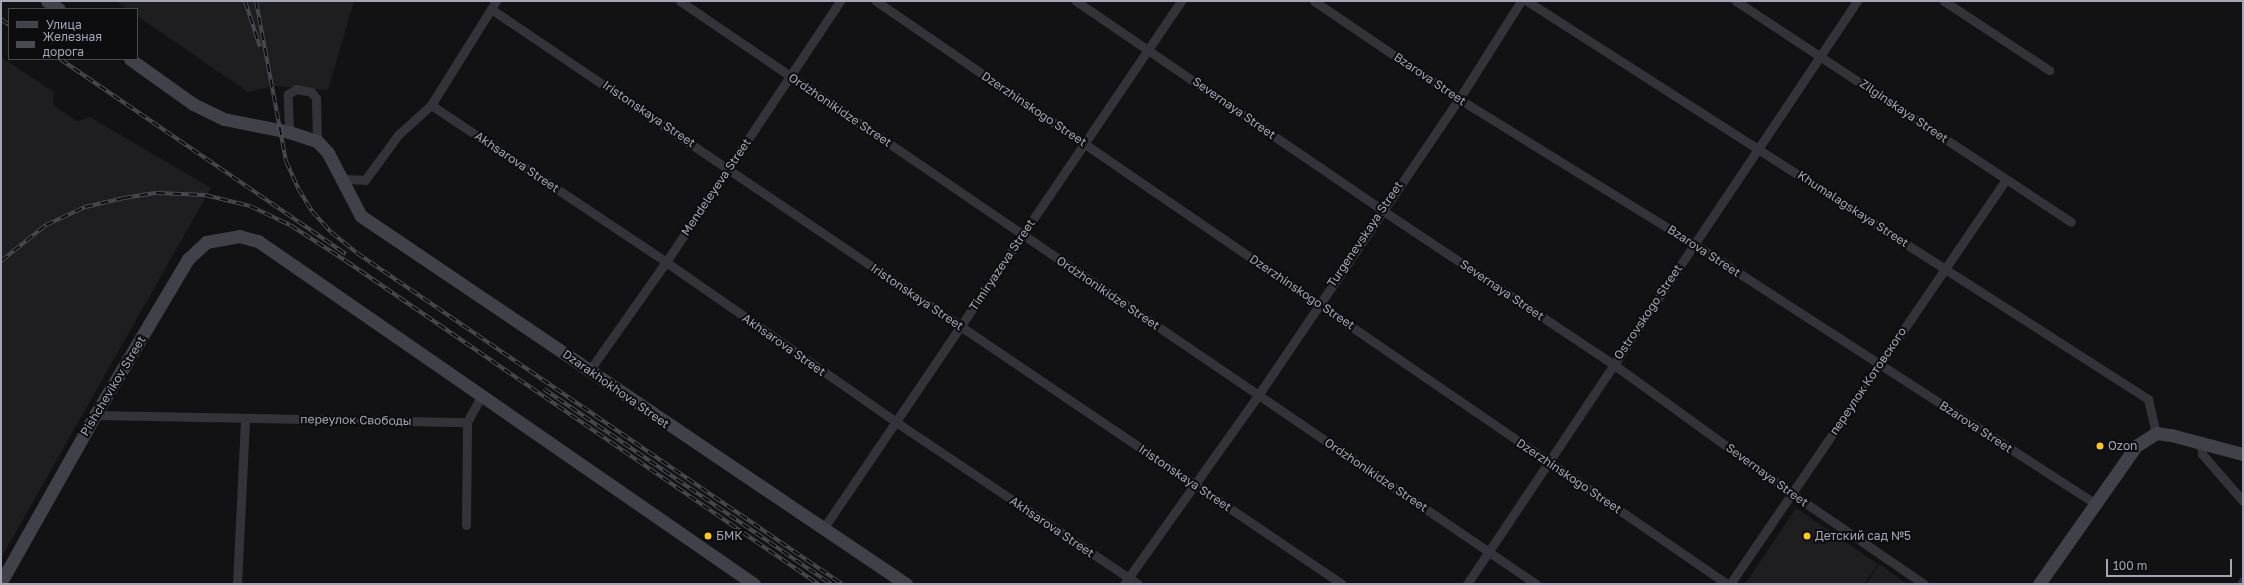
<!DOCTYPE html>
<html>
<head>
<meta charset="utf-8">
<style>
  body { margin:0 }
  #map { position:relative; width:2244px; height:585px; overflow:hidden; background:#121214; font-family:"Golos Text",sans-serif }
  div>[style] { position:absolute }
  .built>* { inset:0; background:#1e1e21 }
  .street>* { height:9px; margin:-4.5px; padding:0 4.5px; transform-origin:4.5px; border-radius:4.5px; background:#333339 }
  .secondary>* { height:13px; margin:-6.5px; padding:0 6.5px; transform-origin:6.5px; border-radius:6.5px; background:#414249 }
  .rail>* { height:4px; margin-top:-2px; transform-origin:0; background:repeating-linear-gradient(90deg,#0d0d0f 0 8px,#4a4b52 0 16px); box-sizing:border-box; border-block:1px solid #4a4b52 }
  .dots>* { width:11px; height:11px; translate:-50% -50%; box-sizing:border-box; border:2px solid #0d0d0f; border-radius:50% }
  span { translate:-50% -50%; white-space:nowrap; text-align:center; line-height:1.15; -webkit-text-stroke:4px #0d0d0f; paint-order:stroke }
  .street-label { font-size:12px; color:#a3a6b5 }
  .poi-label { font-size:12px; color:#a3a6b5 }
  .left { translate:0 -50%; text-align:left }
  .frame { position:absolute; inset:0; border:2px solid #a3a6b5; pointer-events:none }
  .legend { position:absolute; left:8px; top:8px; width:130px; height:52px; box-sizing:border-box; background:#0d0d0f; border:1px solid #494a51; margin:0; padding:5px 7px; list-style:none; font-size:12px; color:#a3a6b5 }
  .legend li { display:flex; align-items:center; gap:8px; height:20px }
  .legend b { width:20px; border:1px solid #494a51 }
  .scale { position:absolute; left:2106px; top:559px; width:126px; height:18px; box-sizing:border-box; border:2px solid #a3a6b5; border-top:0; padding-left:5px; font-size:12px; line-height:14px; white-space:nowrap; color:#a3a6b5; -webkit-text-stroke:3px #0d0d0f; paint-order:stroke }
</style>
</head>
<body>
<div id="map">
  <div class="built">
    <i style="clip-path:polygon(116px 1px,354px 1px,328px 90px,273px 86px,248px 92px,137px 16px,137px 9px,127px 9px)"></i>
    <i style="clip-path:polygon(1px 57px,54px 92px,53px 105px,77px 121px,90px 117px,211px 188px,1px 558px)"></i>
    <i style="clip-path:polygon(1796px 508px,1878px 564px,1864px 584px,1745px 584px)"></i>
    <i style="clip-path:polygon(1879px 564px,1907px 584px,1866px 584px)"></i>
  </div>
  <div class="street">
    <i style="left:680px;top:1px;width:1036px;rotate:34.26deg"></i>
    <i style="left:876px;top:1px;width:1032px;rotate:34.41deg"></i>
    <i style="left:1076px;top:1px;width:371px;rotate:34.3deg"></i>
    <i style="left:1382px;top:210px;width:278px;rotate:33.7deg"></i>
    <i style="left:1613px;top:364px;width:220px;rotate:35.9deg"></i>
    <i style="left:1791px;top:493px;width:161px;rotate:34.4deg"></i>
    <i style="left:1314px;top:1px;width:175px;rotate:34.1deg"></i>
    <i style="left:1459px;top:99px;width:276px;rotate:31.7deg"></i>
    <i style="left:1694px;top:244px;width:477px;rotate:32.9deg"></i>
    <i style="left:1527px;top:1px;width:738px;rotate:32.66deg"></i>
    <i style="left:2148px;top:399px;width:35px;rotate:77deg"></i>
    <i style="left:1736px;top:1px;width:401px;rotate:33.4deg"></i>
    <i style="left:1944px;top:1px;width:126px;rotate:33.3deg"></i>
    <i style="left:491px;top:9px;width:1027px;rotate:34.05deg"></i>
    <i style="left:431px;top:105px;width:283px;rotate:33.7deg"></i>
    <i style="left:666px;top:262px;width:280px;rotate:34.8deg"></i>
    <i style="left:896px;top:422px;width:291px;rotate:33.8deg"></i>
    <i style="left:289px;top:132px;width:38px;rotate:-92deg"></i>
    <i style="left:288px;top:94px;width:9px;rotate:-32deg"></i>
    <i style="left:296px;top:89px;width:15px;rotate:11deg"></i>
    <i style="left:311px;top:92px;width:8px;rotate:50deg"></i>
    <i style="left:316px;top:98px;width:43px;rotate:88.7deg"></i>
    <i style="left:341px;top:179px;width:24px;rotate:2deg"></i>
    <i style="left:365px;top:180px;width:56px;rotate:-53.7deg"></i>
    <i style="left:398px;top:135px;width:45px;rotate:-42.3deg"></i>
    <i style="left:431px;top:105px;width:123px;rotate:-58deg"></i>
    <i style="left:589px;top:371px;width:133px;rotate:-54.8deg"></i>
    <i style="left:666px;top:262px;width:314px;rotate:-56.3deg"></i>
    <i style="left:95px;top:415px;width:372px;rotate:1.1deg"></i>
    <i style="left:467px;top:422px;width:29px;rotate:-61deg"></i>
    <i style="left:2201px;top:443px;width:11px;rotate:85deg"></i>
    <i style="left:2202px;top:454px;width:62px;rotate:48.9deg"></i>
    <i style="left:466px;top:525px;width:103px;rotate:-89.4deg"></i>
    <i style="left:823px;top:529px;width:638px;rotate:-55.86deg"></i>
    <i style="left:237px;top:584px;width:166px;rotate:-87.2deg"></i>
    <i style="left:1124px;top:584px;width:233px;rotate:-54.6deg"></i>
    <i style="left:1259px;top:394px;width:356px;rotate:-55.9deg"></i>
    <i style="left:1459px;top:99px;width:116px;rotate:-57.7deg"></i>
    <i style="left:1467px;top:584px;width:701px;rotate:-56.22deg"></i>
    <i style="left:1730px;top:584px;width:490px;rotate:-55.7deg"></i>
    <i style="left:2241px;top:584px;width:4px;rotate:-56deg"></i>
  </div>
  <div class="secondary">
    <i style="left:47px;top:1px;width:14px;rotate:34deg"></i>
    <i style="left:130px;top:59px;width:77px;rotate:35.5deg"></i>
    <i style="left:193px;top:104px;width:34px;rotate:26deg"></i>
    <i style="left:224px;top:119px;width:66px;rotate:11.3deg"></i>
    <i style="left:289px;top:132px;width:29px;rotate:18deg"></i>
    <i style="left:317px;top:141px;width:16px;rotate:47deg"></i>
    <i style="left:328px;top:153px;width:71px;rotate:62.4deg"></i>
    <i style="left:361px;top:216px;width:658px;rotate:34.03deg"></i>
    <i style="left:1px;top:582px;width:192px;rotate:-60.6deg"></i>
    <i style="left:95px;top:415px;width:182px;rotate:-59.2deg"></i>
    <i style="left:188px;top:259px;width:25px;rotate:-43deg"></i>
    <i style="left:206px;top:242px;width:34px;rotate:-10deg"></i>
    <i style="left:239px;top:236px;width:20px;rotate:15deg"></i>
    <i style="left:258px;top:241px;width:603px;rotate:34.67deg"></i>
    <i style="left:2039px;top:584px;width:169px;rotate:-54.9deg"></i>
    <i style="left:2136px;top:446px;width:24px;rotate:-33deg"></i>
    <i style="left:2156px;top:433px;width:15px;rotate:8deg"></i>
    <i style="left:2171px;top:435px;width:74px;rotate:14.8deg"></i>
  </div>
  <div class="rail">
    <i style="left:245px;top:1px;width:48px;rotate:71.9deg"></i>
    <i style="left:256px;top:1px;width:163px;rotate:79.4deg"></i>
    <i style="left:286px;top:161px;width:30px;rotate:66deg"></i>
    <i style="left:298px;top:188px;width:27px;rotate:59deg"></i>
    <i style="left:312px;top:211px;width:28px;rotate:48deg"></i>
    <i style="left:331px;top:232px;width:33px;rotate:39deg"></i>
    <i style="left:357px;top:253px;width:587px;rotate:34.31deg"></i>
    <i style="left:1px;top:19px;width:10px;rotate:37deg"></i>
    <i style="left:60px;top:59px;width:346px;rotate:34.3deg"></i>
    <i style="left:1px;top:261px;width:58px;rotate:-38.7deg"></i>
    <i style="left:46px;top:225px;width:43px;rotate:-24.8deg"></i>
    <i style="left:85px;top:207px;width:40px;rotate:-13deg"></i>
    <i style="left:124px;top:198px;width:33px;rotate:-9deg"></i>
    <i style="left:157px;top:193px;width:48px;rotate:2.4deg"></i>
    <i style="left:205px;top:195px;width:46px;rotate:13.7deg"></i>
    <i style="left:250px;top:206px;width:44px;rotate:25.4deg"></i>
    <i style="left:290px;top:225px;width:67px;rotate:32.7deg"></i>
    <i style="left:346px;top:261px;width:572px;rotate:34.38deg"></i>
    <i style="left:544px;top:389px;width:347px;rotate:34.2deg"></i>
  </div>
  <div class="dots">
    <i style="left:2100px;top:446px;background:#f9c625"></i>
    <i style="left:708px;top:536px;background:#f9c625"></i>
    <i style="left:1807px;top:536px;background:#f9c625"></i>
  </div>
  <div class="street-label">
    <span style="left:1430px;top:79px;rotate:34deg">Bzarova Street</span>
    <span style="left:1234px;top:108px;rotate:35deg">Severnaya Street</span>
    <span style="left:1034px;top:109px;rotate:34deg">Dzerzhinskogo Street</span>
    <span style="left:840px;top:110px;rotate:34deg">Ordzhonikidze Street</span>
    <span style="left:1904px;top:111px;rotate:34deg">Zilginskaya Street</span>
    <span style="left:649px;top:114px;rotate:34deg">Iristonskaya Street</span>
    <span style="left:517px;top:162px;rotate:34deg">Akhsarova Street</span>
    <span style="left:716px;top:187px;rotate:-56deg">Mendeleyeva Street</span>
    <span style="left:1853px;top:209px;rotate:33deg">Khumalagskaya Street</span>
    <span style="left:1365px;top:234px;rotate:-56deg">Turgenevskaya Street</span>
    <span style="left:1704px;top:251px;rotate:33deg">Bzarova Street</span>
    <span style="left:1002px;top:265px;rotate:-56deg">Timiryazeva Street</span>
    <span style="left:1502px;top:290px;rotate:34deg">Severnaya Street</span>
    <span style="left:1302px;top:292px;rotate:34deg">Dzerzhinskogo Street</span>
    <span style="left:1108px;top:293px;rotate:34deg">Ordzhonikidze Street</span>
    <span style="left:917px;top:297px;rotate:34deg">Iristonskaya Street</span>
    <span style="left:1648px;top:312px;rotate:-56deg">Ostrovskogo Street</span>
    <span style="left:784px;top:345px;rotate:35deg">Akhsarova Street</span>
    <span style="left:1868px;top:381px;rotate:-56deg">переулок Котовского</span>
    <span style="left:113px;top:386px;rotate:-59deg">Pishchevikov Street</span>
    <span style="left:616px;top:389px;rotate:35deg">Dzarakhokhova Street</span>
    <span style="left:356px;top:420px;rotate:1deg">переулок Свободы</span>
    <span style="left:1976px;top:427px;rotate:33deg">Bzarova Street</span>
    <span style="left:1376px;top:475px;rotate:34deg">Ordzhonikidze Street</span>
    <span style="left:1767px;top:475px;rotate:36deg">Severnaya Street</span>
    <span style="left:1569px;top:476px;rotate:34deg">Dzerzhinskogo Street</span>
    <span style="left:1185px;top:478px;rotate:34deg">Iristonskaya Street</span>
    <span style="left:1052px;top:527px;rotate:34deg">Akhsarova Street</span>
  </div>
  <div class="poi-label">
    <span class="left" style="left:2108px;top:446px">Ozon</span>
    <span class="left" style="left:716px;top:536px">БМК</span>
    <span class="left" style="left:1815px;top:536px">Детский сад №5</span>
  </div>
  <div class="frame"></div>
  <ul class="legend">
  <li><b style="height:5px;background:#414249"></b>Улица</li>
  <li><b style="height:5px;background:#4a4b52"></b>Железная дорога</li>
  </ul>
  <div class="scale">100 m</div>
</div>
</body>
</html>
